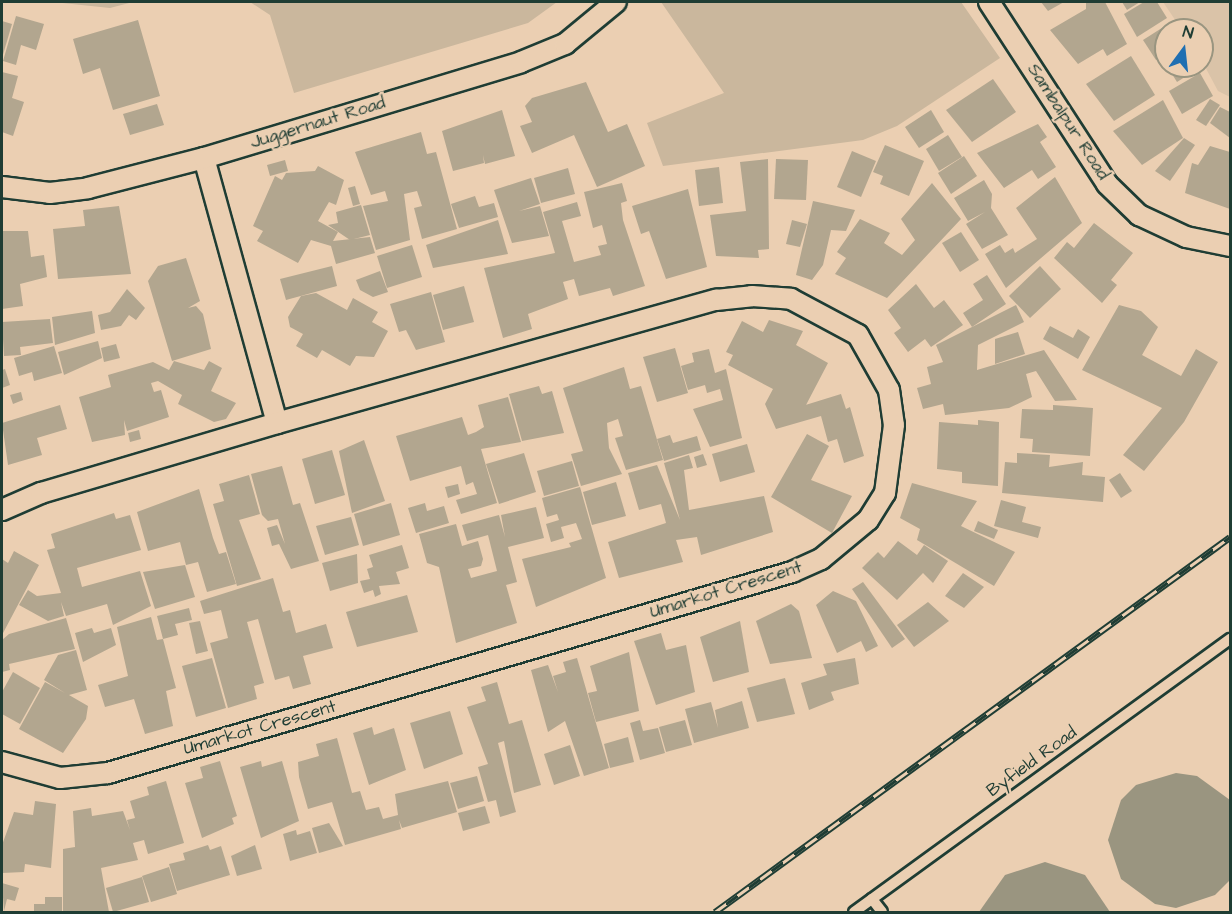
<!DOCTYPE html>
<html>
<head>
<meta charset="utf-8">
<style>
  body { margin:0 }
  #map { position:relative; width:1232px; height:914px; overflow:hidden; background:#ebcfb2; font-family:"Architects Daughter",sans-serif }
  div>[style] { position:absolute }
  .built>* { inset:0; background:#dac3a8 }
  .green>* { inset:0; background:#cab79d }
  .water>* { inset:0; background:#9a9580 }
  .building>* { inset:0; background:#b2a68f }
  .roads { filter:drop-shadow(2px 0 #1f3d34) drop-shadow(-2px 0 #1f3d34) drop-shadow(0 2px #1f3d34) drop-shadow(0 -2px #1f3d34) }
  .service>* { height:10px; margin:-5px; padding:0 5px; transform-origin:5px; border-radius:5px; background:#ebcfb2 }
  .minor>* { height:20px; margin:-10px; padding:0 10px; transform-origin:10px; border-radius:10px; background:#ebcfb2 }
  .rail>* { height:7px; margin-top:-3.5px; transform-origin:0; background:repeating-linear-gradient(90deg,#ebcfb2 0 14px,#1f3d34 0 28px); box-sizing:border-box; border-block:2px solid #1f3d34 }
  span { translate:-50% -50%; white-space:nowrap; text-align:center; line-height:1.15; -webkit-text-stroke:4.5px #ebcfb2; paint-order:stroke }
  .street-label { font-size:18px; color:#1f3d34 }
  .frame { position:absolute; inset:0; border:3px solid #1f3d34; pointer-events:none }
  .north { position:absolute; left:1154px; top:18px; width:60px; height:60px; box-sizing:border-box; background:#ebcfb2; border:2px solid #999580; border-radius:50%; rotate:15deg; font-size:16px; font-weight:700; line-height:24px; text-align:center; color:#1f3d34 }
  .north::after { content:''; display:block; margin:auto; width:21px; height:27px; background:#1f6fb2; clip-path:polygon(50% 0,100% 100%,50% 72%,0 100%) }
</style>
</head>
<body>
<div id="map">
  <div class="built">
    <i style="clip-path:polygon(1163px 2px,1230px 2px,1230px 97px,1218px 91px,1202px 61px,1202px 30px,1182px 30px)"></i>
  </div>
  <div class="green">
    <i style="clip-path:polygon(53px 2px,133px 2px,110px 8px)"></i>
    <i style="clip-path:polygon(250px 2px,557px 2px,528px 23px,294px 93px,270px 15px)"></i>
    <i style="clip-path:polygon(661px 2px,961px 2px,1000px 58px,897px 126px,863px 140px,663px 166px,647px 123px,724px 93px)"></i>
  </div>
  <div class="water">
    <i style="clip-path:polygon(1176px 773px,1197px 776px,1230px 800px,1230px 880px,1215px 895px,1176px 908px,1155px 904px,1121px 879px,1108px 840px,1121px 800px,1136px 785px)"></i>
    <i style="clip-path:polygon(1045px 862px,1085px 875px,1110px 912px,979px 912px,1005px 875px)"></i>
  </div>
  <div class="building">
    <i style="clip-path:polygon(1041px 2px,1064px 2px,1048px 11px)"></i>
    <i style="clip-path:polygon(1105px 2px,1127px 44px,1107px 56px,1103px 49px,1078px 64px,1050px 30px,1086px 9px,1086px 2px)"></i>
    <i style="clip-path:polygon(1122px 2px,1140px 2px,1127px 10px)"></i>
    <i style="clip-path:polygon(1144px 2px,1157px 2px,1167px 18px,1137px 37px,1124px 14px)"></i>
    <i style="clip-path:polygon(16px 16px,44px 24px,36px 50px,21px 45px,16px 65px,3px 61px)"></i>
    <i style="clip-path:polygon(138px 20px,160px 96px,113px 110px,100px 68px,83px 74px,73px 39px)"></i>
    <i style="clip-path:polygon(2px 21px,12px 24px,2px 58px)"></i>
    <i style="clip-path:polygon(1165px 26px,1166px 54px,1156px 60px,1143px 40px)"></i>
    <i style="clip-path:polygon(1131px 56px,1155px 95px,1114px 121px,1086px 84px)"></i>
    <i style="clip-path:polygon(1167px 66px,1202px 66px,1177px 82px)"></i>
    <i style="clip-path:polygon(2px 72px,18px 76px,12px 98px,24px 102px,13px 136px,2px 132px)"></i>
    <i style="clip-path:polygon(1200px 73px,1213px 96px,1182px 114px,1169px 91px)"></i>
    <i style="clip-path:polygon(993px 79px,1016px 112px,972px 142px,946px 110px)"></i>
    <i style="clip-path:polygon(586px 82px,608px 132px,627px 124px,645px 166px,597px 187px,574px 135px,532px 153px,520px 126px,532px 122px,525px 106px,532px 98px)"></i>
    <i style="clip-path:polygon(1210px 99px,1220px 105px,1206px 126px,1196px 120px)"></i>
    <i style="clip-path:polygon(1163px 100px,1183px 138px,1142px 165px,1113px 131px)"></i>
    <i style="clip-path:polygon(157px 104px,164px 125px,130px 135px,123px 114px)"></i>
    <i style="clip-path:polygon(1220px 107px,1230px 112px,1230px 138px,1210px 123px)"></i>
    <i style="clip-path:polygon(502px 110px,515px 156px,485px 164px,483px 155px,484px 163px,453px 171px,442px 131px)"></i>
    <i style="clip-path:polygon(931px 110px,944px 132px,919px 148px,905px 127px)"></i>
    <i style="clip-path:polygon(1038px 124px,1047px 137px,1040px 142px,1056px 167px,1038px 179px,1032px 170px,1004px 188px,977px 153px)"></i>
    <i style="clip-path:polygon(421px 132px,427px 154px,436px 152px,457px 229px,422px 239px,414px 208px,422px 206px,417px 191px,404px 194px,410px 240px,376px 250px,363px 206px,388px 201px,385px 191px,371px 195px,355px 152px)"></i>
    <i style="clip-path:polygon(948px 135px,962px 157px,939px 171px,926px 149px)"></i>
    <i style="clip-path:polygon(1184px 138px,1195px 145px,1170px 181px,1155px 171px)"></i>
    <i style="clip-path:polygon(885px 145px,924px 161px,909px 196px,880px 184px,883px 176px,873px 172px)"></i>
    <i style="clip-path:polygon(1210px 146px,1230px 152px,1230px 209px,1185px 193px,1192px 163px,1198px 165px)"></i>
    <i style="clip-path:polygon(852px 151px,876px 161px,861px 197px,837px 187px)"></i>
    <i style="clip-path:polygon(964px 156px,977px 176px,951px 194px,938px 173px)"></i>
    <i style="clip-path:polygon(768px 159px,769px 249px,758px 250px,759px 258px,716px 256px,710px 215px,746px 211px,740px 162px)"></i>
    <i style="clip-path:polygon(776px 159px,808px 160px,806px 200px,774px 199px)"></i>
    <i style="clip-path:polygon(285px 160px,288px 171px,270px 176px,267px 165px)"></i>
    <i style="clip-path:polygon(318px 166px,344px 180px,336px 205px,329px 202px,318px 221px,338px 232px,333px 241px,370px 237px,375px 253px,336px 264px,331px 246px,311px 240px,298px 263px,257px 241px,263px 231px,253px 226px,275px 176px,282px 180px,286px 173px,315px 171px)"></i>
    <i style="clip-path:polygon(719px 167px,723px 203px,699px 206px,695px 170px)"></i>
    <i style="clip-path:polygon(568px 168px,575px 194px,541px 203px,534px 178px)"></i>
    <i style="clip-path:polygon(1055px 177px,1082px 223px,1006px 288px,985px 254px,1000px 245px,1005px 253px,1013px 248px,1015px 253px,1037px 239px,1016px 208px)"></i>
    <i style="clip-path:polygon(531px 178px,540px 204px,519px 211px,540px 206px,549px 236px,512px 243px,494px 190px)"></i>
    <i style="clip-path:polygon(984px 180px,992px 194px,991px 208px,1008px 235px,982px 249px,966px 224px,985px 212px,968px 221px,954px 198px)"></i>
    <i style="clip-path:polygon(622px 183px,627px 201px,621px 203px,623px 220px,645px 286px,613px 296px,610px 288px,579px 296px,574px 279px,563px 282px,568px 299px,528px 314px,532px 329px,503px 338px,484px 268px,555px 253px,543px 212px,577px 202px,581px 216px,562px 221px,574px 262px,601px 255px,598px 246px,607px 244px,602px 225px,593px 228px,584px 192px)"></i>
    <i style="clip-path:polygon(932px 183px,961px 219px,887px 298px,835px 274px,846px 258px,837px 252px,860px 219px,890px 233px,884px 243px,902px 255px,915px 240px,901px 219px)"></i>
    <i style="clip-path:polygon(355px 186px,360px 204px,353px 206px,348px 188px)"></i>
    <i style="clip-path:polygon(688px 189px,707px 267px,666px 279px,649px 231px,641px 234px,632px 206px)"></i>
    <i style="clip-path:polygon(475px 196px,479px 207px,494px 203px,498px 217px,459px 228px,451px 204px)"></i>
    <i style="clip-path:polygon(813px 201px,855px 210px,846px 231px,831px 230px,823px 265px,812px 280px,796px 275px)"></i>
    <i style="clip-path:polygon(361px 205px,370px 235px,350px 240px,328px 225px,338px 223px,336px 212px)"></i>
    <i style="clip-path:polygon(119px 206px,131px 274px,58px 279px,53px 229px,85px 226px,83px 210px)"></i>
    <i style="clip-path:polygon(498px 220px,508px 254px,433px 268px,426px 245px)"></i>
    <i style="clip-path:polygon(792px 220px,807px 224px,800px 247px,786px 244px)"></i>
    <i style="clip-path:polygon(1094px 223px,1133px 253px,1111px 280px,1117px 285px,1102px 303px,1054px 258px,1067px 242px,1074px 248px)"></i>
    <i style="clip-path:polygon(2px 231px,28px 231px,31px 257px,44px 255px,47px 277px,20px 284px,23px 306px,2px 309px)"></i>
    <i style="clip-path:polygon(961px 232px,979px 260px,960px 272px,942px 243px)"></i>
    <i style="clip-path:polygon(412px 245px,422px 277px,387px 288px,377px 256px)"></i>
    <i style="clip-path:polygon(186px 258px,200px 301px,188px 308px,196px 306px,203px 314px,211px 349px,172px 361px,148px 281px,158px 266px)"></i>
    <i style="clip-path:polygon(332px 266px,337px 286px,286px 300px,280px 279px)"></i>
    <i style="clip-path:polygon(1040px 266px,1061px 289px,1030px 318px,1009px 296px)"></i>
    <i style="clip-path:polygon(380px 271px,388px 292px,373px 297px,360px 290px,356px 280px)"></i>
    <i style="clip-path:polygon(987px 275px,1006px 304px,972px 327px,963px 313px,983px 300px,973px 284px)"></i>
    <i style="clip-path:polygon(916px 284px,934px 308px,944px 300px,963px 325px,931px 347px,925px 339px,908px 352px,894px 333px,901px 328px,888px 310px)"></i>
    <i style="clip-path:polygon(464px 286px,474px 322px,443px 330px,433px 295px)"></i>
    <i style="clip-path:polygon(127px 289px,145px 308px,136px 320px,129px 315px,121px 326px,101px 330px,98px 315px,110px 312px)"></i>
    <i style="clip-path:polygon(431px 292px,445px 342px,416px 350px,406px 330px,399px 332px,390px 304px)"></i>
    <i style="clip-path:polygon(316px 293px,347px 310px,353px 298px,378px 312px,372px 322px,388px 331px,374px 357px,356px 356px,350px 366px,322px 350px,317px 358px,296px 346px,303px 334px,290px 327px,288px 317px,301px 296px)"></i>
    <i style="clip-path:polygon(1016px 305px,1024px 322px,978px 345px,977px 370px,1044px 350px,1077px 400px,1055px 401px,1036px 371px,1026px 374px,1032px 397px,1009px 408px,945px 415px,943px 404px,923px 409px,917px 388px,931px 384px,927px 367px,943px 362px,936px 345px)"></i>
    <i style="clip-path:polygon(1119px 305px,1141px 311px,1158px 327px,1142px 355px,1181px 376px,1196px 349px,1218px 362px,1184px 422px,1144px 471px,1123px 455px,1162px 408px,1082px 370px)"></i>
    <i style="clip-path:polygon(92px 311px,95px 333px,55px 345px,52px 317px)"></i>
    <i style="clip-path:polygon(50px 319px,53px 343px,20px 347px,21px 355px,4px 356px,2px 322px)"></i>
    <i style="clip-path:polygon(769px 320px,803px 331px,796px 345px,828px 363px,806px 405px,799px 407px,841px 394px,846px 409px,850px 407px,864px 456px,844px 463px,837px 439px,828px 442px,821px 416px,776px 429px,765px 404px,773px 389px,728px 365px,733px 355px,726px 352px,742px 321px,763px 332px)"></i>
    <i style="clip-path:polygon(1050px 326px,1073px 338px,1078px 329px,1090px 337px,1078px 359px,1043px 339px)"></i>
    <i style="clip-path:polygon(1018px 332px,1025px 354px,995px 364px,995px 339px)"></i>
    <i style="clip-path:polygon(98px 341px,102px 358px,64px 375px,58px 352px)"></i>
    <i style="clip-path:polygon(116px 344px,120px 358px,104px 362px,101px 348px)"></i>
    <i style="clip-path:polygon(54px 346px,62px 373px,34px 381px,32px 372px,19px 376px,14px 358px)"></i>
    <i style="clip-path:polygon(675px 348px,688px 393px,657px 402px,643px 357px)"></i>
    <i style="clip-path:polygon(709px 349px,715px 373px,726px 369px,742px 438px,710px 447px,693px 409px,723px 400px,720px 389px,707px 393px,705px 385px,688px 390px,681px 366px,694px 362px,692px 353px)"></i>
    <i style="clip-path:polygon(174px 361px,204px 370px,209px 361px,222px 368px,211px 391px,236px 403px,226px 419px,214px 422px,178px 404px,182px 395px,158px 381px,151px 383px,154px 392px,161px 390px,169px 417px,127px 431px,124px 420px,125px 435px,92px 442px,79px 397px,111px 387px,108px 375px,153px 362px,169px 370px)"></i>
    <i style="clip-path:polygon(624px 367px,630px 389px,641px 386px,663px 460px,626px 470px,615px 438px,623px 436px,618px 419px,607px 423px,609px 448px,622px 474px,581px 486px,571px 454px,583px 451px,563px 388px)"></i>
    <i style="clip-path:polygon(5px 369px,10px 385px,2px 388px,2px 370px)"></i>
    <i style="clip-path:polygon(539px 386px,542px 394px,552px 391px,564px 433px,522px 441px,509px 394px)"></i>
    <i style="clip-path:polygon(21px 392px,23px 400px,13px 404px,10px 395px)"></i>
    <i style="clip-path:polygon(508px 397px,521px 442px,481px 449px,497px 503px,461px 514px,456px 500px,477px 494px,473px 482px,466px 485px,461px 466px,410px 481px,396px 436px,462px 417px,468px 435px,476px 432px,484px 427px,478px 405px)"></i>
    <i style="clip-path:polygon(60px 405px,67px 429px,37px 438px,42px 455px,8px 465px,2px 423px)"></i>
    <i style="clip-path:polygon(1053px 405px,1093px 408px,1090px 456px,1032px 452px,1033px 439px,1020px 438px,1022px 409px,1053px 410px)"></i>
    <i style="clip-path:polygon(978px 420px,999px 422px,998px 486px,962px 483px,962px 472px,937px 469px,939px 422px,978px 425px)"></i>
    <i style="clip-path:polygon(139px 430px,141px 439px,130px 442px,128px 433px)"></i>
    <i style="clip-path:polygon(807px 434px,829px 446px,811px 480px,852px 496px,832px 533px,771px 497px)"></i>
    <i style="clip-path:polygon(670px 435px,673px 443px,697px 436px,701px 450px,664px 461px,657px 439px)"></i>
    <i style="clip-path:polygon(364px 440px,385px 501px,352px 513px,339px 451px)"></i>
    <i style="clip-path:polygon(747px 444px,755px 472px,720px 482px,712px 454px)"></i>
    <i style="clip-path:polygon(332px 450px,345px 495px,315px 504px,302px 459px)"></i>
    <i style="clip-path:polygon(524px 453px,536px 492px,499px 504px,486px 464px)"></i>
    <i style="clip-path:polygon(1017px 453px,1050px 455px,1049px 467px,1083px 462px,1082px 475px,1105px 477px,1103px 502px,1002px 493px,1005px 462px,1017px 463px)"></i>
    <i style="clip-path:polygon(703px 454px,707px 465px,697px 468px,694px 457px)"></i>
    <i style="clip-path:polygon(689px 455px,693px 468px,684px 470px,689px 510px,764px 496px,773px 532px,701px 555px,697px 537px,676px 540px,683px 562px,619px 578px,608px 542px,666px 523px,661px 504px,639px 510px,628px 473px,657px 465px,680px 520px,664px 463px)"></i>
    <i style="clip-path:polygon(572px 461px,579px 486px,544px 496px,537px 471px)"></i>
    <i style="clip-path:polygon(282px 466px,293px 505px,300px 503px,319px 561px,291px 569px,279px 544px,272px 546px,267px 528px,277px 525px,285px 544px,278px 519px,268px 521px,262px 515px,251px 474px)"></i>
    <i style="clip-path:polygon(1120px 473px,1132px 491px,1121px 498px,1109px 480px)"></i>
    <i style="clip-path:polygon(249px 475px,260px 514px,239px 520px,261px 579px,237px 586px,213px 504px,224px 501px,219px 484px)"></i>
    <i style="clip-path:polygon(616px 482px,626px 516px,592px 525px,583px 492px)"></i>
    <i style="clip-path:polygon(912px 483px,977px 501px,961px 526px,1015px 552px,994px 586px,917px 540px,920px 529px,900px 518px)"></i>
    <i style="clip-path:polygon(458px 484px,460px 494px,448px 498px,445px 487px)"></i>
    <i style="clip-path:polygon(580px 487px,606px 578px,536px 607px,522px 559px,571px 547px,569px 543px,582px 539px,576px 523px,561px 527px,564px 538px,551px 542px,546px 524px,559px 520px,557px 514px,547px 517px,542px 498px)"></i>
    <i style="clip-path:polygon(199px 489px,213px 538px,219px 554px,226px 552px,236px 584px,207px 592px,198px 562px,186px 565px,180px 542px,148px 551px,137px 512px)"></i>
    <i style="clip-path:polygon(1001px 500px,1026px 507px,1022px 522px,1041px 527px,1038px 538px,994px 526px)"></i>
    <i style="clip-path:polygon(391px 503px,400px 535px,363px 546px,354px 514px)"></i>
    <i style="clip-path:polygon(425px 503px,427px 511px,444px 506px,449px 523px,416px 533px,408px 508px)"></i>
    <i style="clip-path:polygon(536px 507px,544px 538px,508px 547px,517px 582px,506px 585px,517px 623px,456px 643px,439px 567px,427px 563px,419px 534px,456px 524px,462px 546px,478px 541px,483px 559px,481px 566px,468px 569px,471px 578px,497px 571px,488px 535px,467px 541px,462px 525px,499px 515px,505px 537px,501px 515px)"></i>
    <i style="clip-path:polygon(114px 513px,116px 519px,130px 515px,141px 550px,77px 568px,82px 587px,140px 571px,151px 606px,113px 625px,107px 604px,66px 616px,61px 602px,64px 616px,48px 621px,19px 605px,28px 590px,37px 596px,61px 593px,47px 550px,55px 548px,51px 534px)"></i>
    <i style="clip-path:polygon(351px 517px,359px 545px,325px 555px,316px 526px)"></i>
    <i style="clip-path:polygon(978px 521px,998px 530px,994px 539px,974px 531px)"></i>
    <i style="clip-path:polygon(898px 541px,917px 555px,924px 545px,948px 561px,933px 583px,923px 573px,897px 600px,862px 568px,878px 552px,884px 558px)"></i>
    <i style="clip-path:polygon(402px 545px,409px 568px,396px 572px,400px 584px,379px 586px,381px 594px,375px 597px,373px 590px,364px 593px,360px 581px,370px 579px,367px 569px,373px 567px,369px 555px)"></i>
    <i style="clip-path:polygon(14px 551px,39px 565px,2px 635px,2px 559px,8px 563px)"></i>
    <i style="clip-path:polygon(357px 554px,358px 583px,330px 591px,322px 563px)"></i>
    <i style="clip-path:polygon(185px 565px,195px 597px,155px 609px,143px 572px)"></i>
    <i style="clip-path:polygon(963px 573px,984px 587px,964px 608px,945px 596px)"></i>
    <i style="clip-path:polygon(273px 578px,283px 612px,290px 610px,296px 633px,326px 624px,333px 648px,303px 656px,311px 684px,293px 689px,289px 676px,275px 680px,258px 619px,247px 622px,264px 683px,254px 686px,257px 699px,228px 708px,210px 643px,228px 638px,221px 610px,204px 614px,200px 601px)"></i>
    <i style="clip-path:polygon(863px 582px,905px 639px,892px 648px,852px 589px)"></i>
    <i style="clip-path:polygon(833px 591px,856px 601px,878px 646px,866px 652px,861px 641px,837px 653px,816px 605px)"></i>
    <i style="clip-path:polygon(407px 595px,418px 632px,357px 647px,346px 612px)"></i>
    <i style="clip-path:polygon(928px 602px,949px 621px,914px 647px,897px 625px)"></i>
    <i style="clip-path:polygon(791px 604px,799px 611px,812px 658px,770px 664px,756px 621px)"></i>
    <i style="clip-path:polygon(189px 608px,192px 620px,175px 624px,178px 635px,163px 639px,157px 616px)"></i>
    <i style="clip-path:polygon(151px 617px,157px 640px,163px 639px,176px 688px,166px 691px,173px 726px,145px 734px,134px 699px,105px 707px,98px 685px,128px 676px,117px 627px)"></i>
    <i style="clip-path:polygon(66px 618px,75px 649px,9px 664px,10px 670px,2px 672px,2px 640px,9px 634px)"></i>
    <i style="clip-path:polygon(200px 621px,208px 651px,196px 654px,189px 623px)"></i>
    <i style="clip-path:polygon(740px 621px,749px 672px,713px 682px,700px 637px)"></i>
    <i style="clip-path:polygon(92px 628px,94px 633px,111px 628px,116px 645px,83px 662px,75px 633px)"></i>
    <i style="clip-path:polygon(661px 633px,666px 650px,686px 645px,695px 692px,656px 705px,634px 641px)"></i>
    <i style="clip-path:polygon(76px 650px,87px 690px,69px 695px,88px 706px,86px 719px,63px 753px,19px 729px,45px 682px,65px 693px,44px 680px,58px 655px)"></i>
    <i style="clip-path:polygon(629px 652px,639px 711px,596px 722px,588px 693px,597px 691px,590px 666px)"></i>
    <i style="clip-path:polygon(212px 658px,226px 708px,196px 717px,182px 666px)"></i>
    <i style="clip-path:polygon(577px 658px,609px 768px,584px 776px,565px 721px,548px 732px,531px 670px,548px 665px,558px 692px,553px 676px,566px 672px,563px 662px)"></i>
    <i style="clip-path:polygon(855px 658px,859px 684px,831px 692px,834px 700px,809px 710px,801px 683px,827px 675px,823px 664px)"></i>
    <i style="clip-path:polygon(13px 672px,40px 688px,20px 724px,2px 714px,2px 692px)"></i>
    <i style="clip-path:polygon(785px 678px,795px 714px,757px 722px,747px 688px)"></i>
    <i style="clip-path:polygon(497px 682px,509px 724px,522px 720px,541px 785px,514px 793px,504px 741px,498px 743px,516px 812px,500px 817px,496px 800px,488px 802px,478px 767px,488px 764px,467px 707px,486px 701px,481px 687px)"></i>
    <i style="clip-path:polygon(742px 701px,749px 728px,694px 743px,685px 709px,711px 702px,718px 728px,715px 710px)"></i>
    <i style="clip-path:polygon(450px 711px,463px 754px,424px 769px,410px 723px)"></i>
    <i style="clip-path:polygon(640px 720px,643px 731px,658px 728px,665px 753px,640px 760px,630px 723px)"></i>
    <i style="clip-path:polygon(685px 720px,692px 745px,666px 752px,659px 727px)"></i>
    <i style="clip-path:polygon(372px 727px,374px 735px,394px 728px,406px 770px,369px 785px,353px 733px)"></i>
    <i style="clip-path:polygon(628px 737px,634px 762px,610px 768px,604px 744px)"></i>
    <i style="clip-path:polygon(337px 738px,352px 793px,360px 791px,366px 810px,379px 807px,383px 819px,398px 815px,395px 794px,448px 781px,457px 812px,402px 828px,399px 820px,401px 829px,345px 845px,332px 802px,308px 809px,299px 777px,298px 762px,319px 756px,316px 744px)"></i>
    <i style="clip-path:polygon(570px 745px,580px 776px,554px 785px,544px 754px)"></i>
    <i style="clip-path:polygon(220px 761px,237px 816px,232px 818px,234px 824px,202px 838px,185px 783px,203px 778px,200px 767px)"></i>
    <i style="clip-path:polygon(261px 761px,262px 767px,282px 761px,299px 821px,261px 838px,240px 767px)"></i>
    <i style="clip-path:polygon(477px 776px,484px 801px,458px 809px,450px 783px)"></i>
    <i style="clip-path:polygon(166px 781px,184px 843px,148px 854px,144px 840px,133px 843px,138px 860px,101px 868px,109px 912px,63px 912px,63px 849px,75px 847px,73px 811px,91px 808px,92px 816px,123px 811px,130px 830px,127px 820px,135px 818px,130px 801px,149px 795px,147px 787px)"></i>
    <i style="clip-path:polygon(35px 801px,56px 804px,51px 868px,25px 864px,24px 872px,2px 873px,2px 845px,14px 812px,33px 815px)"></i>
    <i style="clip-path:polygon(485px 806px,490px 823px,463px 831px,458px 813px)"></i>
    <i style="clip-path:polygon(329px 823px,343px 846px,319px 853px,312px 828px)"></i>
    <i style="clip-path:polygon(296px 830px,297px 835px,310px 831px,317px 853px,290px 861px,283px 834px)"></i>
    <i style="clip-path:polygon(208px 845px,210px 850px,221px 846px,230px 875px,177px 891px,169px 864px,185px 860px,183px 853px)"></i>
    <i style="clip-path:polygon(255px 845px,262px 869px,237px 876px,231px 856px)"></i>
    <i style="clip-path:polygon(169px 867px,177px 894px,151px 902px,142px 876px)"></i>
    <i style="clip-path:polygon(142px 877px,149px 902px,113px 912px,106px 888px)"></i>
    <i style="clip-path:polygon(2px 883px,19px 888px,15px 901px,7px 899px,4px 911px)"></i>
    <i style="clip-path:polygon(45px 897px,62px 897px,62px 912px,34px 912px,34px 904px,45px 904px)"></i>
  </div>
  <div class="roads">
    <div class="service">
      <i style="left:872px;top:899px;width:16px;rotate:52deg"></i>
      <i style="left:854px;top:912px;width:465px;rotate:-36deg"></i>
    </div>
    <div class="minor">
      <i style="left:989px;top:2px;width:217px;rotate:57deg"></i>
      <i style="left:1107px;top:184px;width:45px;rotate:44.1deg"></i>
      <i style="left:1139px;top:215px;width:52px;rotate:25.1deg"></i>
      <i style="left:1186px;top:237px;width:45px;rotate:11.6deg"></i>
      <i style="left:204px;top:158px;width:275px;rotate:74.6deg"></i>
      <i style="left:2px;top:187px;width:48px;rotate:7.1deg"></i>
      <i style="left:50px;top:193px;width:38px;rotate:-7deg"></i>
      <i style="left:88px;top:188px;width:120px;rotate:-14.5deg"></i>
      <i style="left:204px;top:158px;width:331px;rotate:-16.8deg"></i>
      <i style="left:521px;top:62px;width:48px;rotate:-22.2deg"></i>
      <i style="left:565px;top:44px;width:66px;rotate:-39.5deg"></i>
      <i style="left:2px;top:510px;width:43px;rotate:-23.6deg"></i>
      <i style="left:41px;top:493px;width:246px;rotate:-16.5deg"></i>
      <i style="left:277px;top:423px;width:456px;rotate:-15.7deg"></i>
      <i style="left:716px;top:300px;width:36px;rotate:-6deg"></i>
      <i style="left:752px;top:296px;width:39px;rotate:4deg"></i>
      <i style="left:791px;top:299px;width:76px;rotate:28.2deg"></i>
      <i style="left:858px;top:335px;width:63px;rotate:60.6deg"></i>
      <i style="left:889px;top:390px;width:35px;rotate:82deg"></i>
      <i style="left:894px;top:425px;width:69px;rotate:97.5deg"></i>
      <i style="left:885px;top:493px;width:32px;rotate:122deg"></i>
      <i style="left:868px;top:520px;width:61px;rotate:140.3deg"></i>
      <i style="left:821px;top:559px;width:32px;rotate:156deg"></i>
      <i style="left:792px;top:572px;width:713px;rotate:163.62deg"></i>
      <i style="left:108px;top:773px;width:48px;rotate:174.1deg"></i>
      <i style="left:60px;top:778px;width:60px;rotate:-164.6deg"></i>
    </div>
  </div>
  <div class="rail">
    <i style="left:715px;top:912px;width:637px;rotate:-36.06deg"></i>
  </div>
  <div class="street-label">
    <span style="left:1068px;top:122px;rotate:57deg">Sambalpur Road</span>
    <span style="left:318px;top:123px;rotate:-17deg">Juggernaut Road</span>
    <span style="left:726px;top:590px;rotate:-17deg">Umarkot Crescent</span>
    <span style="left:260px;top:728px;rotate:-16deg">Umarkot Crescent</span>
    <span style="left:1032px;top:762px;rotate:-36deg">Byfield Road</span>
  </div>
  <div class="frame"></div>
  <div class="north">N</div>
</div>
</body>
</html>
